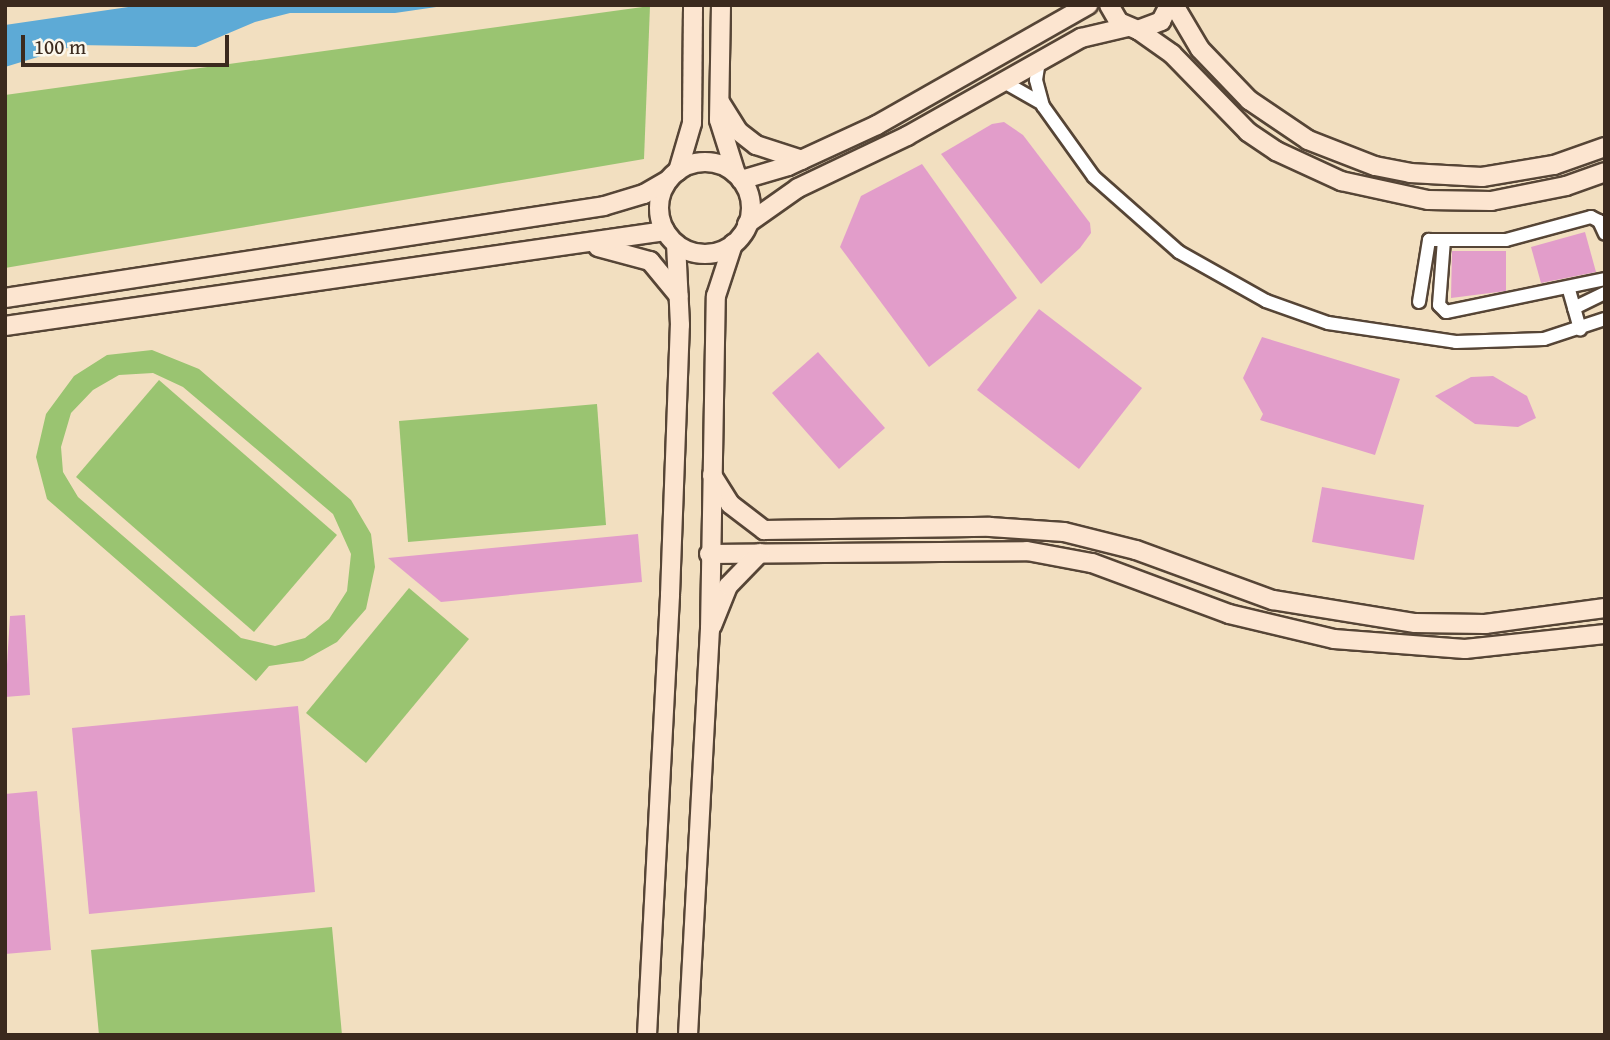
<!DOCTYPE html>
<html>
<head>
<meta charset="utf-8">
<style>
  body { margin:0 }
  #map { position:relative; width:1610px; height:1040px; overflow:hidden; background:#f2dfc0; font-family:"Gentium Book Plus",serif }
  div>[style] { position:absolute }
  .green>* { inset:0; background:#9ac471 }
  .water>* { inset:0; background:#5daad6 }
  .building>* { inset:0; background:#e29dca }
  .roads { filter:drop-shadow(2px 0 #564536) drop-shadow(-2px 0 #564536) drop-shadow(0 2px #564536) drop-shadow(0 -2px #564536) }
  .street>* { height:12px; margin:-6px; padding:0 6px; transform-origin:6px; border-radius:6px; background:#fff }
  .secondary>* { height:18px; margin:-9px; padding:0 9px; transform-origin:9px; border-radius:9px; background:#fce5d0 }
  .secondary>.ring { margin:-9px; padding:0; box-sizing:content-box; background:none; border:18px solid #fce5d0; border-radius:50% }
  span { translate:-50% -50%; white-space:nowrap; text-align:center; line-height:1.15; -webkit-text-stroke:7px #fbf7ec; paint-order:stroke }
  .frame { position:absolute; inset:0; border:7px solid #3b2a1e; pointer-events:none }
  .scale { position:absolute; left:21px; top:35px; width:208px; height:32px; box-sizing:border-box; border:4px solid #3b2a1e; border-top:0; padding-left:9px; font-size:21px; line-height:24px; white-space:nowrap; color:#3b2a1e; -webkit-text-stroke:5px #fbf7ec; paint-order:stroke }
</style>
</head>
<body>
<div id="map">
  <div class="green">
    <i style="clip-path:polygon(650px 6px,644px 159px,5px 268px,5px 95px)"></i>
    <i style="clip-path:polygon(evenodd,152px 350px,199px 369px,351px 500px,371px 534px,375px 567px,366px 609px,337px 642px,303px 661px,269px 666px,256px 681px,47px 499px,36px 457px,46px 414px,74px 376px,107px 355px,152px 350px,153px 373px,183px 387px,333px 514px,351px 554px,347px 591px,329px 619px,305px 638px,275px 646px,241px 638px,78px 497px,63px 472px,61px 447px,71px 413px,93px 390px,119px 375px,153px 373px)"></i>
    <i style="clip-path:polygon(159px 380px,337px 535px,254px 632px,76px 477px)"></i>
    <i style="clip-path:polygon(597px 404px,606px 525px,408px 542px,399px 421px)"></i>
    <i style="clip-path:polygon(409px 588px,469px 639px,366px 763px,306px 713px)"></i>
    <i style="clip-path:polygon(332px 927px,342px 1035px,99px 1035px,91px 950px)"></i>
  </div>
  <div class="water">
    <i style="clip-path:polygon(142px 5px,450px 5px,395px 13px,290px 13px,255px 22px,196px 47px,77px 45px,5px 67px,5px 25px)"></i>
  </div>
  <div class="building">
    <i style="clip-path:polygon(1004px 122px,1023px 135px,1090px 223px,1091px 233px,1080px 248px,1041px 284px,941px 154px,992px 124px)"></i>
    <i style="clip-path:polygon(922px 164px,1017px 298px,929px 367px,840px 247px,861px 196px)"></i>
    <i style="clip-path:polygon(1585px 232px,1596px 272px,1541px 283px,1531px 247px)"></i>
    <i style="clip-path:polygon(1452px 251px,1506px 251px,1506px 291px,1451px 298px)"></i>
    <i style="clip-path:polygon(1039px 309px,1142px 388px,1079px 469px,977px 390px)"></i>
    <i style="clip-path:polygon(1262px 337px,1400px 379px,1375px 455px,1260px 420px,1263px 414px,1243px 378px)"></i>
    <i style="clip-path:polygon(818px 352px,885px 428px,839px 469px,772px 393px)"></i>
    <i style="clip-path:polygon(1493px 376px,1527px 396px,1536px 418px,1518px 427px,1475px 424px,1435px 396px,1471px 377px)"></i>
    <i style="clip-path:polygon(1322px 487px,1424px 505px,1414px 560px,1312px 542px)"></i>
    <i style="clip-path:polygon(638px 534px,642px 582px,441px 602px,388px 558px)"></i>
    <i style="clip-path:polygon(25px 615px,30px 695px,5px 697px,10px 616px)"></i>
    <i style="clip-path:polygon(298px 706px,315px 892px,89px 914px,72px 728px)"></i>
    <i style="clip-path:polygon(37px 791px,51px 950px,5px 954px,5px 794px)"></i>
  </div>
  <div class="roads">
    <div class="street">
      <i style="left:1039px;top:61px;width:19px;rotate:99deg"></i>
      <i style="left:1036px;top:80px;width:27px;rotate:75deg"></i>
      <i style="left:1043px;top:106px;width:87px;rotate:54.3deg"></i>
      <i style="left:1094px;top:177px;width:113px;rotate:41.4deg"></i>
      <i style="left:1179px;top:252px;width:100px;rotate:29.4deg"></i>
      <i style="left:1266px;top:301px;width:66px;rotate:19.5deg"></i>
      <i style="left:1328px;top:323px;width:129px;rotate:8.4deg"></i>
      <i style="left:1456px;top:342px;width:88px;rotate:-2deg"></i>
      <i style="left:1544px;top:339px;width:64px;rotate:-18.2deg"></i>
      <i style="left:1004px;top:82px;width:43px;rotate:29.6deg"></i>
      <i style="left:1444px;top:240px;width:65px;rotate:94.4deg"></i>
      <i style="left:1439px;top:305px;width:10px;rotate:45deg"></i>
      <i style="left:1446px;top:312px;width:162px;rotate:-11.7deg"></i>
      <i style="left:1569px;top:290px;width:41px;rotate:74.2deg"></i>
      <i style="left:1419px;top:302px;width:63px;rotate:-80.8deg"></i>
      <i style="left:1429px;top:240px;width:77px"></i>
      <i style="left:1506px;top:240px;width:88px;rotate:-15.1deg"></i>
      <i style="left:1591px;top:217px;width:9px;rotate:27deg"></i>
      <i style="left:1599px;top:221px;width:14px;rotate:65deg"></i>
      <i style="left:1574px;top:308px;width:34px;rotate:-26deg"></i>
    </div>
    <div class="secondary">
      <i style="left:721px;top:5px;width:115px;rotate:91deg"></i>
      <i style="left:719px;top:120px;width:57px;rotate:72.5deg"></i>
      <i style="left:1109px;top:5px;width:20px;rotate:60deg"></i>
      <i style="left:1119px;top:22px;width:21px;rotate:23deg"></i>
      <i style="left:1138px;top:30px;width:25px;rotate:-21deg"></i>
      <i style="left:1161px;top:21px;width:18px;rotate:-63deg"></i>
      <i style="left:1174px;top:5px;width:51px;rotate:59.4deg"></i>
      <i style="left:1200px;top:49px;width:71px;rotate:46.1deg"></i>
      <i style="left:1249px;top:100px;width:71px;rotate:34.1deg"></i>
      <i style="left:1308px;top:140px;width:72px;rotate:21.2deg"></i>
      <i style="left:1375px;top:166px;width:36px;rotate:11deg"></i>
      <i style="left:1410px;top:173px;width:72px;rotate:3.2deg"></i>
      <i style="left:1482px;top:177px;width:73px;rotate:-9.5deg"></i>
      <i style="left:1554px;top:165px;width:54px;rotate:-19.4deg"></i>
      <i style="left:1138px;top:30px;width:42px;rotate:35.2deg"></i>
      <i style="left:1172px;top:54px;width:109px;rotate:45.7deg"></i>
      <i style="left:1248px;top:132px;width:34px;rotate:34deg"></i>
      <i style="left:1276px;top:151px;width:72px;rotate:24.8deg"></i>
      <i style="left:1341px;top:181px;width:89px;rotate:12.3deg"></i>
      <i style="left:1428px;top:200px;width:63px;rotate:0.9deg"></i>
      <i style="left:1491px;top:201px;width:76px;rotate:-11.3deg"></i>
      <i style="left:1566px;top:186px;width:41px;rotate:-19.7deg"></i>
      <i style="left:720px;top:102px;width:34px;rotate:58deg"></i>
      <i style="left:738px;top:131px;width:23px;rotate:38deg"></i>
      <i style="left:756px;top:145px;width:48px;rotate:18.1deg"></i>
      <i class="ring" style="left:659px;top:162px;width:74px;height:74px"></i>
      <i style="left:678px;top:171px;width:50px;rotate:-73.7deg"></i>
      <i style="left:692px;top:123px;width:118px;rotate:-89.5deg"></i>
      <i style="left:741px;top:180px;width:49px;rotate:-16.6deg"></i>
      <i style="left:788px;top:166px;width:98px;rotate:-24.7deg"></i>
      <i style="left:877px;top:125px;width:243px;rotate:-29.6deg"></i>
      <i style="left:747px;top:224px;width:62px;rotate:-35.2deg"></i>
      <i style="left:798px;top:188px;width:121px;rotate:-25.5deg"></i>
      <i style="left:907px;top:136px;width:200px;rotate:-29.4deg"></i>
      <i style="left:1081px;top:38px;width:48px;rotate:-13.2deg"></i>
      <i style="left:598px;top:247px;width:54px;rotate:15.1deg"></i>
      <i style="left:650px;top:261px;width:45px;rotate:50.4deg"></i>
      <i style="left:5px;top:298px;width:606px;rotate:-8.73deg"></i>
      <i style="left:604px;top:206px;width:42px;rotate:-16.7deg"></i>
      <i style="left:644px;top:194px;width:28px;rotate:-30deg"></i>
      <i style="left:5px;top:326px;width:667px;rotate:-8.19deg"></i>
      <i style="left:712px;top:475px;width:34px;rotate:58deg"></i>
      <i style="left:730px;top:504px;width:43px;rotate:37.4deg"></i>
      <i style="left:764px;top:530px;width:226px;rotate:-0.8deg"></i>
      <i style="left:990px;top:527px;width:74px;rotate:3.9deg"></i>
      <i style="left:1064px;top:532px;width:74px;rotate:14deg"></i>
      <i style="left:1136px;top:550px;width:146px;rotate:20.1deg"></i>
      <i style="left:1273px;top:600px;width:144px;rotate:9.2deg"></i>
      <i style="left:1415px;top:623px;width:70px;rotate:0.8deg"></i>
      <i style="left:1485px;top:624px;width:121px;rotate:-7.6deg"></i>
      <i style="left:709px;top:554px;width:318px;rotate:-0.5deg"></i>
      <i style="left:1027px;top:551px;width:66px;rotate:10.5deg"></i>
      <i style="left:1092px;top:563px;width:146px;rotate:20.4deg"></i>
      <i style="left:1229px;top:614px;width:108px;rotate:13.4deg"></i>
      <i style="left:1334px;top:639px;width:131px;rotate:4.4deg"></i>
      <i style="left:1465px;top:649px;width:141px;rotate:-6.1deg"></i>
      <i style="left:712px;top:626px;width:43px;rotate:-68.2deg"></i>
      <i style="left:728px;top:586px;width:46px;rotate:-45.9deg"></i>
      <i style="left:647px;top:1035px;width:441px;rotate:-87deg"></i>
      <i style="left:670px;top:595px;width:270px;rotate:-87.9deg"></i>
      <i style="left:680px;top:325px;width:81px;rotate:-92.8deg"></i>
      <i style="left:688px;top:1035px;width:407px;rotate:-86.9deg"></i>
      <i style="left:710px;top:629px;width:333px;rotate:-89deg"></i>
      <i style="left:716px;top:296px;width:55px;rotate:-71.9deg"></i>
    </div>
  </div>
  <div class="frame"></div>
  <div class="scale">100 m</div>
</div>
</body>
</html>
